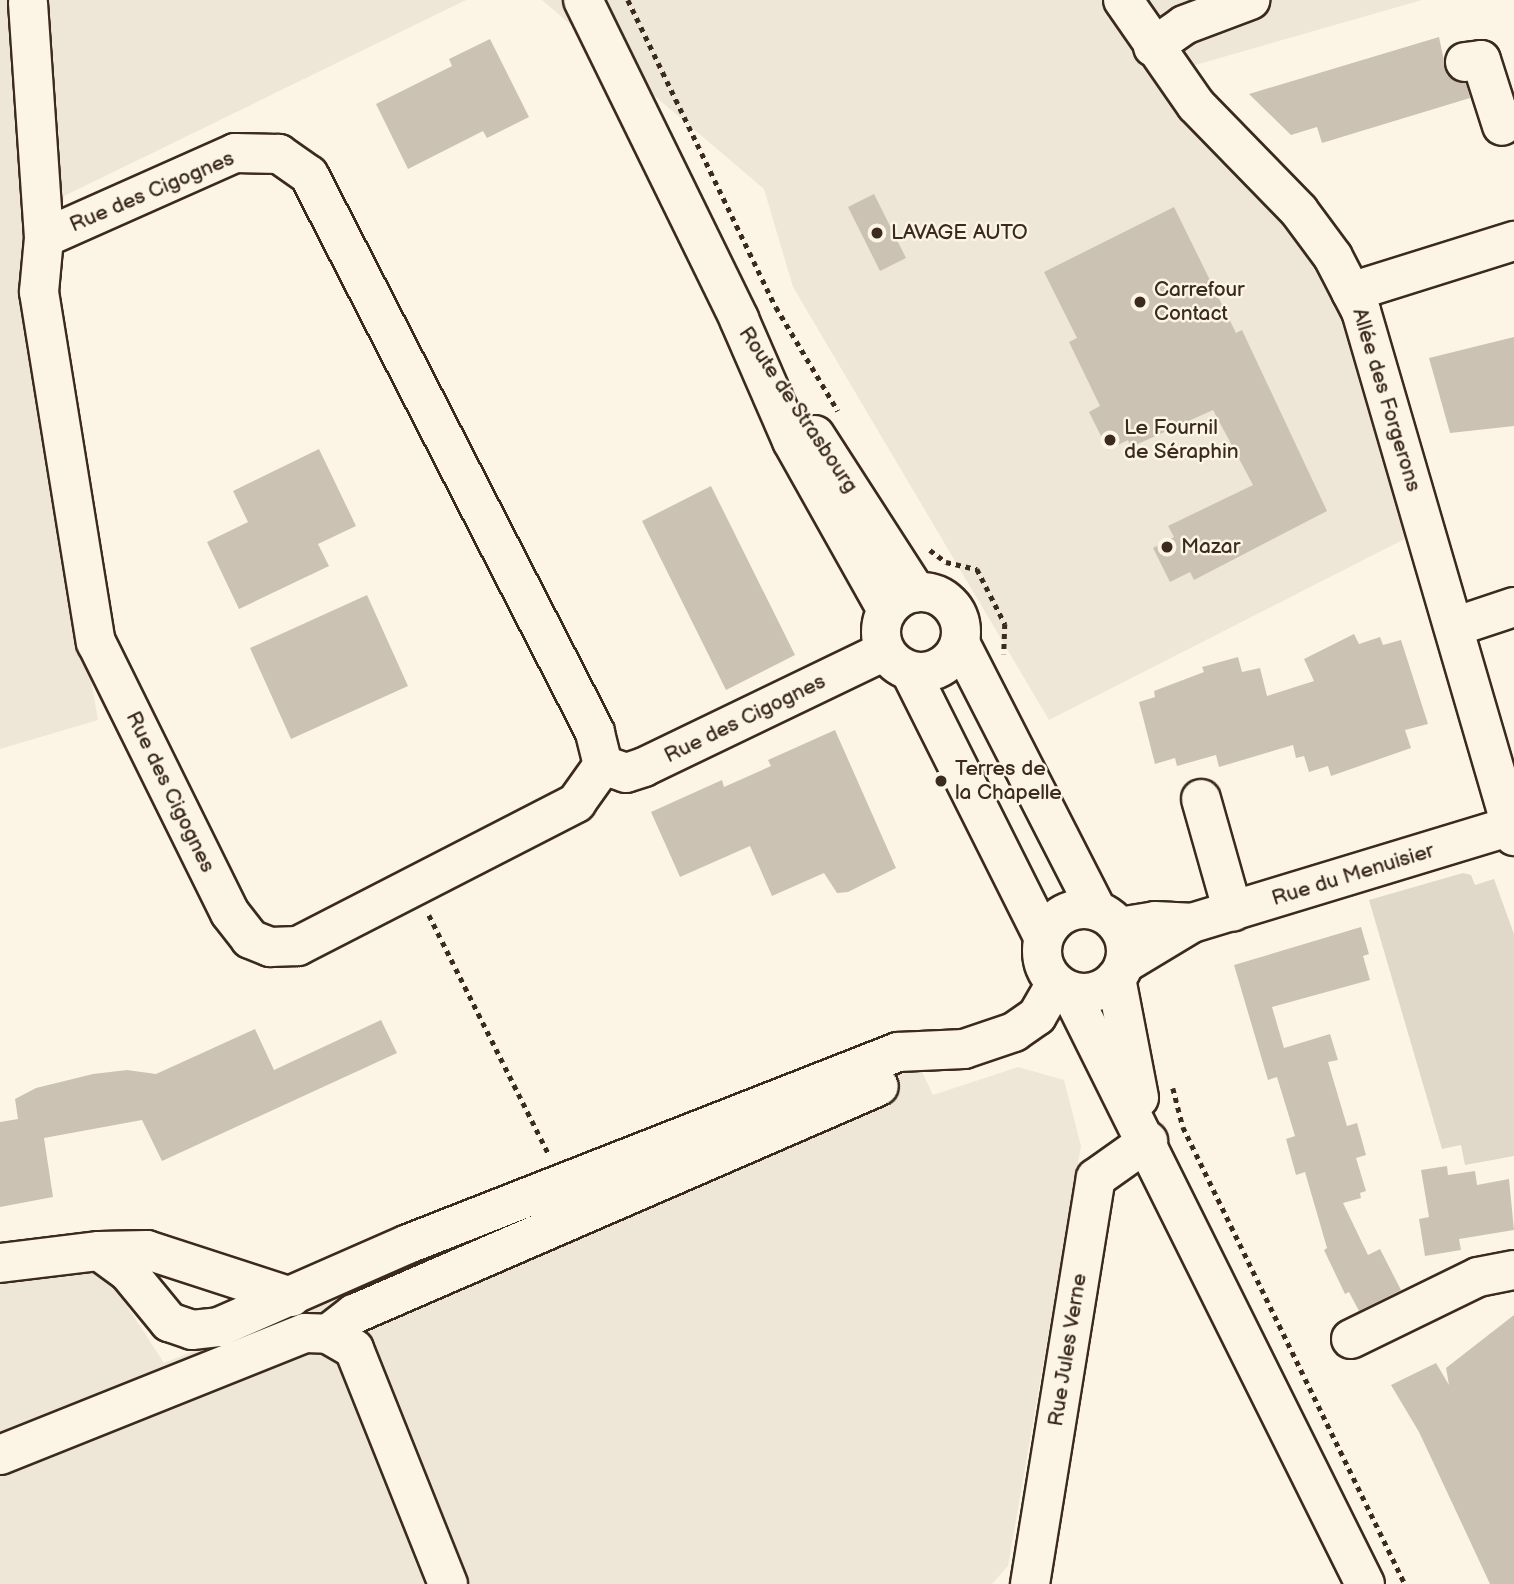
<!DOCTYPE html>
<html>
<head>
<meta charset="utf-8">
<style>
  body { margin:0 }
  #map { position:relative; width:1514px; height:1584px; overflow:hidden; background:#fcf5e5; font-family:"Balsamiq Sans",sans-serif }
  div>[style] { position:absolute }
  .built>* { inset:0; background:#eee6d6 }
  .green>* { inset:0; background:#e0d8c8 }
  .building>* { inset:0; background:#ccc2b3 }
  .path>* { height:4.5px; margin-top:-2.25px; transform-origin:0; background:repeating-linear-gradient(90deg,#3b2a1e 0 5px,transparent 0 10px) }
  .roads { filter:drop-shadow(2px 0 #3b2a1e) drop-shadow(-2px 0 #3b2a1e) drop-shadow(0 2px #3b2a1e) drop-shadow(0 -2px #3b2a1e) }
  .minor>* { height:38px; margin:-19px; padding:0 19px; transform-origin:19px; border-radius:19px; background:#fcf5e5 }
  .major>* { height:38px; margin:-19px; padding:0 19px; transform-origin:19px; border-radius:19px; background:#fcf5e5 }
  .major>.ring { margin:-19px; padding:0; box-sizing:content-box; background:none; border:38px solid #fcf5e5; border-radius:50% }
  .dots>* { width:19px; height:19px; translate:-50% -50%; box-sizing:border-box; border:4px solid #fcf5e5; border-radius:50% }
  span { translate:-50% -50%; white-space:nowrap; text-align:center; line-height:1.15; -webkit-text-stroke:5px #fcf5e5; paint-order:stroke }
  .street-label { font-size:21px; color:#3b2a1e }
  .poi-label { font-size:21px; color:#3b2a1e }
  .left { translate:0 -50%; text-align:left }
</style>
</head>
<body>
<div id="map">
  <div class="built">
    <i style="clip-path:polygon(0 0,466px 0,64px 196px,49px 291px,61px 510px,98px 720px,0 749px)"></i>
    <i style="clip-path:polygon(542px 0,1422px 0,1192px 66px,1361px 278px,1438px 522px,1049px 720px,793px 287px,764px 189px)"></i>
    <i style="clip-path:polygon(917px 1061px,933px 1095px,1018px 1067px,1064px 1080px,1081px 1146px,1008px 1566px,992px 1584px,0 1584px,0 1276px,86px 1269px,110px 1280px,164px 1363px)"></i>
  </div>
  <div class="green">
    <i style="clip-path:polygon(1463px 873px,1471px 875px,1475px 885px,1494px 879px,1514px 934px,1514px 1156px,1465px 1165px,1461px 1145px,1442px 1149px,1369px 900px)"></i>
  </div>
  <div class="building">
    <i style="clip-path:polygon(1439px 37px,1447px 75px,1466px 83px,1470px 98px,1322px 143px,1317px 127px,1291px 135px,1249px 94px)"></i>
    <i style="clip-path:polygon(490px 39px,529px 117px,487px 138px,483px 131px,408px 169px,376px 104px,452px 66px,449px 59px)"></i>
    <i style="clip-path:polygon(874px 194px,906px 258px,880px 271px,848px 207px)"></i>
    <i style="clip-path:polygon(1174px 207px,1236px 333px,1242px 330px,1327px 511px,1194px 580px,1190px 572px,1170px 582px,1153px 548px,1174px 537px,1168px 526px,1253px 485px,1213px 410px,1131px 447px,1128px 440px,1108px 450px,1089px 412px,1100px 406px,1069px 342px,1077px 338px,1044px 272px)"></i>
    <i style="clip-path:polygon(1514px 337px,1514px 426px,1450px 433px,1429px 358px)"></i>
    <i style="clip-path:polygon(319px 449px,356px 526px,318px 544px,329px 566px,239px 609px,207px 542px,248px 522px,233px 491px)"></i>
    <i style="clip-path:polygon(711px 486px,795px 655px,726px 690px,642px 521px)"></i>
    <i style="clip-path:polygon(367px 595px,408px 686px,291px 739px,250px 648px)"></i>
    <i style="clip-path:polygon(1354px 634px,1359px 644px,1380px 637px,1383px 645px,1401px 640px,1428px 724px,1405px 730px,1411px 748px,1331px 776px,1328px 766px,1309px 772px,1304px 756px,1296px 758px,1293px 745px,1219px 767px,1216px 755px,1177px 766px,1175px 758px,1155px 764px,1139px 702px,1155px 697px,1154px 691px,1204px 672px,1202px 667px,1238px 657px,1242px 672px,1260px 668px,1267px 696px,1314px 681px,1304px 659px)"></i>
    <i style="clip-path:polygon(835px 730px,896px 868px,848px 892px,837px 893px,824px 873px,772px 896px,750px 846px,680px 877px,651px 812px,722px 780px,724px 787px,771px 766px,768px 760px)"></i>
    <i style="clip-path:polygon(1361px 927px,1369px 954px,1363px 956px,1370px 980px,1272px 1007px,1284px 1048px,1330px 1034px,1338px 1060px,1328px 1062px,1347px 1126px,1357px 1123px,1366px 1155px,1356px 1158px,1366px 1191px,1360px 1193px,1361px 1198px,1343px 1203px,1368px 1255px,1380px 1249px,1401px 1290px,1359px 1311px,1349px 1292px,1345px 1294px,1324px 1250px,1327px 1248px,1305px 1172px,1296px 1175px,1286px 1139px,1295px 1136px,1277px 1077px,1268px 1080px,1234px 965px)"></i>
    <i style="clip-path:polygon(381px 1020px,397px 1053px,162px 1161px,142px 1120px,44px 1138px,53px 1197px,0 1207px,0 1122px,18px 1119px,15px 1099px,36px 1088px,93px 1074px,127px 1070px,156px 1074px,255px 1029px,274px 1070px)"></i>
    <i style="clip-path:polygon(1447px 1166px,1448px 1175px,1475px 1171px,1477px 1185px,1509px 1179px,1514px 1230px,1459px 1239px,1461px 1250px,1425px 1256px,1419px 1219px,1429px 1217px,1421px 1170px)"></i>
    <i style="clip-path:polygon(1514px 1315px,1514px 1584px,1490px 1584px,1419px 1432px,1391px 1385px,1436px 1363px,1449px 1385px,1446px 1368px)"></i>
  </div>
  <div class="path">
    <i style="left:628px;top:0;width:341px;rotate:64.3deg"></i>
    <i style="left:776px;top:307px;width:121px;rotate:59.2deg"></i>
    <i style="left:930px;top:550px;width:20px;rotate:37deg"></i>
    <i style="left:946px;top:562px;width:32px;rotate:13deg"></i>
    <i style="left:977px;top:569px;width:62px;rotate:63deg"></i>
    <i style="left:1005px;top:624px;width:30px;rotate:92deg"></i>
    <i style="left:429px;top:915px;width:268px;rotate:63.4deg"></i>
    <i style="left:1173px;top:1088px;width:40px;rotate:75.6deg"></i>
    <i style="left:1183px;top:1127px;width:508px;rotate:64.09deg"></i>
  </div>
  <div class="roads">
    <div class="minor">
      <i style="left:1123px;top:0;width:128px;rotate:55.2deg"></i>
      <i style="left:1196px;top:105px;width:148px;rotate:45.8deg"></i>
      <i style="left:1299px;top:211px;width:57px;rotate:53.5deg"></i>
      <i style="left:1333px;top:257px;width:61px;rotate:62.6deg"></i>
      <i style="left:1361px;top:311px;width:547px;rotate:73.75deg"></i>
      <i style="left:28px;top:3px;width:236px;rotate:86.1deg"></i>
      <i style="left:44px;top:238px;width:54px;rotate:95.3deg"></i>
      <i style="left:39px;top:292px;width:355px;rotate:80.8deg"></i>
      <i style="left:96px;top:642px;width:302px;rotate:63.7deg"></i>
      <i style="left:230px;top:913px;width:33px;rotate:52deg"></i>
      <i style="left:250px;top:939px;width:22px;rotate:22deg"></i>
      <i style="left:270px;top:947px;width:28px;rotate:-2deg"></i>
      <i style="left:298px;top:946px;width:313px;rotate:-27.2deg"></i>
      <i style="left:576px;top:803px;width:47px;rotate:-54.6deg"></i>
      <i style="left:603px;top:765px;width:34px;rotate:-104deg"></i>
      <i style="left:595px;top:732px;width:626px;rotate:-117.18deg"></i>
      <i style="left:309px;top:175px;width:37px;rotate:-145deg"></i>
      <i style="left:279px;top:154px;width:44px;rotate:-178.7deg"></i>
      <i style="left:235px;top:153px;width:209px;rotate:156deg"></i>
      <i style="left:1153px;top:47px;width:38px;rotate:-35deg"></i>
      <i style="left:1184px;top:25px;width:71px;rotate:-20.7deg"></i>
      <i style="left:1465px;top:62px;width:16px;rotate:-7deg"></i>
      <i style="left:1481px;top:60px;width:69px;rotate:72.3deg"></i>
      <i style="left:1351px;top:292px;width:171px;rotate:-17.4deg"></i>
      <i style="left:1454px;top:627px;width:63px;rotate:-18.4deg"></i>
      <i style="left:603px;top:765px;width:24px;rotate:19deg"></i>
      <i style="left:626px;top:773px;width:19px;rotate:-18deg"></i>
      <i style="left:644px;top:767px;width:267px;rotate:-25.7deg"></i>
      <i style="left:1201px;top:799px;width:117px;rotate:74.2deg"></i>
      <i style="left:1119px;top:927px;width:36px;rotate:-9deg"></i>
      <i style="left:1155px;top:921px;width:35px;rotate:3deg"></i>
      <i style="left:1124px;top:964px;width:79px;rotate:-31.1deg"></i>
      <i style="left:1192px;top:923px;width:337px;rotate:-16.9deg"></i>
      <i style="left:99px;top:1251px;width:48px;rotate:-1.2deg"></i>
      <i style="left:147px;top:1250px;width:152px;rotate:18deg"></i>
      <i style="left:0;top:1263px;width:100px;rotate:-6.9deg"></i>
      <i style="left:99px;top:1251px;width:36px;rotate:36deg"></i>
      <i style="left:128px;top:1272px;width:65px;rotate:50.6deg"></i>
      <i style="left:169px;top:1322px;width:24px;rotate:19deg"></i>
      <i style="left:192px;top:1330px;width:27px;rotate:-6deg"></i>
      <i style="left:219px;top:1327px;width:206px;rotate:-23.7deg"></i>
      <i style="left:408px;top:1244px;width:526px;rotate:-21.4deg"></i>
      <i style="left:898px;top:1052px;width:66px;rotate:-2.6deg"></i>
      <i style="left:964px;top:1049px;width:53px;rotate:-18.8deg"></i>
      <i style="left:1014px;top:1032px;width:28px;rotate:-35deg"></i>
      <i style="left:1037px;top:1016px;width:38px;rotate:-60deg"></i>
      <i style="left:328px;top:1334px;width:33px;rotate:-38deg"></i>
      <i style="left:354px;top:1314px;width:572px;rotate:-23.47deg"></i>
      <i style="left:1351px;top:1339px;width:141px;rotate:-26deg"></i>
      <i style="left:1478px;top:1277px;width:37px;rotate:-11deg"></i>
      <i style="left:0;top:1455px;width:328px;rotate:-21.8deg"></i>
      <i style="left:305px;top:1333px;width:23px;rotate:2deg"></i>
      <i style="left:328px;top:1334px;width:30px;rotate:30deg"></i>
      <i style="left:354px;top:1349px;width:253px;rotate:68.2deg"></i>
      <i style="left:1030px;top:1584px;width:411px;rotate:-80.8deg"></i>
      <i style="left:1096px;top:1178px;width:64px;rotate:-35.4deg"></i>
    </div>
    <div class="major">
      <i style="left:583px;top:0;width:355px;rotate:63.9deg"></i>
      <i style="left:739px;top:319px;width:133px;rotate:66.5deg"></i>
      <i style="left:792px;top:441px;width:194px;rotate:60.7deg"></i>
      <i style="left:815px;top:435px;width:187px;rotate:57.2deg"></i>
      <i class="ring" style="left:881px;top:592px;width:42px;height:42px"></i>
      <i style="left:960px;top:643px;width:301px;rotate:62.9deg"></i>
      <i style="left:910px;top:671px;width:297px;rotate:63.4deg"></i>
      <i class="ring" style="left:1042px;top:909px;width:46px;height:46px"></i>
      <i style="left:1116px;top:978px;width:122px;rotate:79.1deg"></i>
      <i style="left:1070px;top:991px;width:662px;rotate:63.55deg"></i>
    </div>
  </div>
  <div class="dots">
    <i style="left:877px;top:233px;background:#3b2a1e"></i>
    <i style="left:1140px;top:302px;background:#3b2a1e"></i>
    <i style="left:1110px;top:440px;background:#3b2a1e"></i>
    <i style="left:1167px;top:547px;background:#3b2a1e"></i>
    <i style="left:941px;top:781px;background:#3b2a1e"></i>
  </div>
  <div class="street-label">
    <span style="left:152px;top:192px;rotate:-23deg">Rue des Cigognes</span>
    <span style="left:1386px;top:400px;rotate:73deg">Allée des Forgerons</span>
    <span style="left:798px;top:410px;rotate:56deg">Route de Strasbourg</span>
    <span style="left:745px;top:719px;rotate:-26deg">Rue des Cigognes</span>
    <span style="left:170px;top:792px;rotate:64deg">Rue des Cigognes</span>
    <span style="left:1353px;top:875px;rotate:-17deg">Rue du Menuisier</span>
    <span style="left:1068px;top:1350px;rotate:-81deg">Rue Jules Verne</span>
  </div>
  <div class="poi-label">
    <span class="left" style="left:891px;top:233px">LAVAGE AUTO</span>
    <span class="left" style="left:1154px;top:302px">Carrefour<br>Contact</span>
    <span class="left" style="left:1124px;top:440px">Le Fournil<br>de Séraphin</span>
    <span class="left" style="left:1181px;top:547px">Mazar</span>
    <span class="left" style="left:955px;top:781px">Terres de<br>la Chapelle</span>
  </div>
</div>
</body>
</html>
